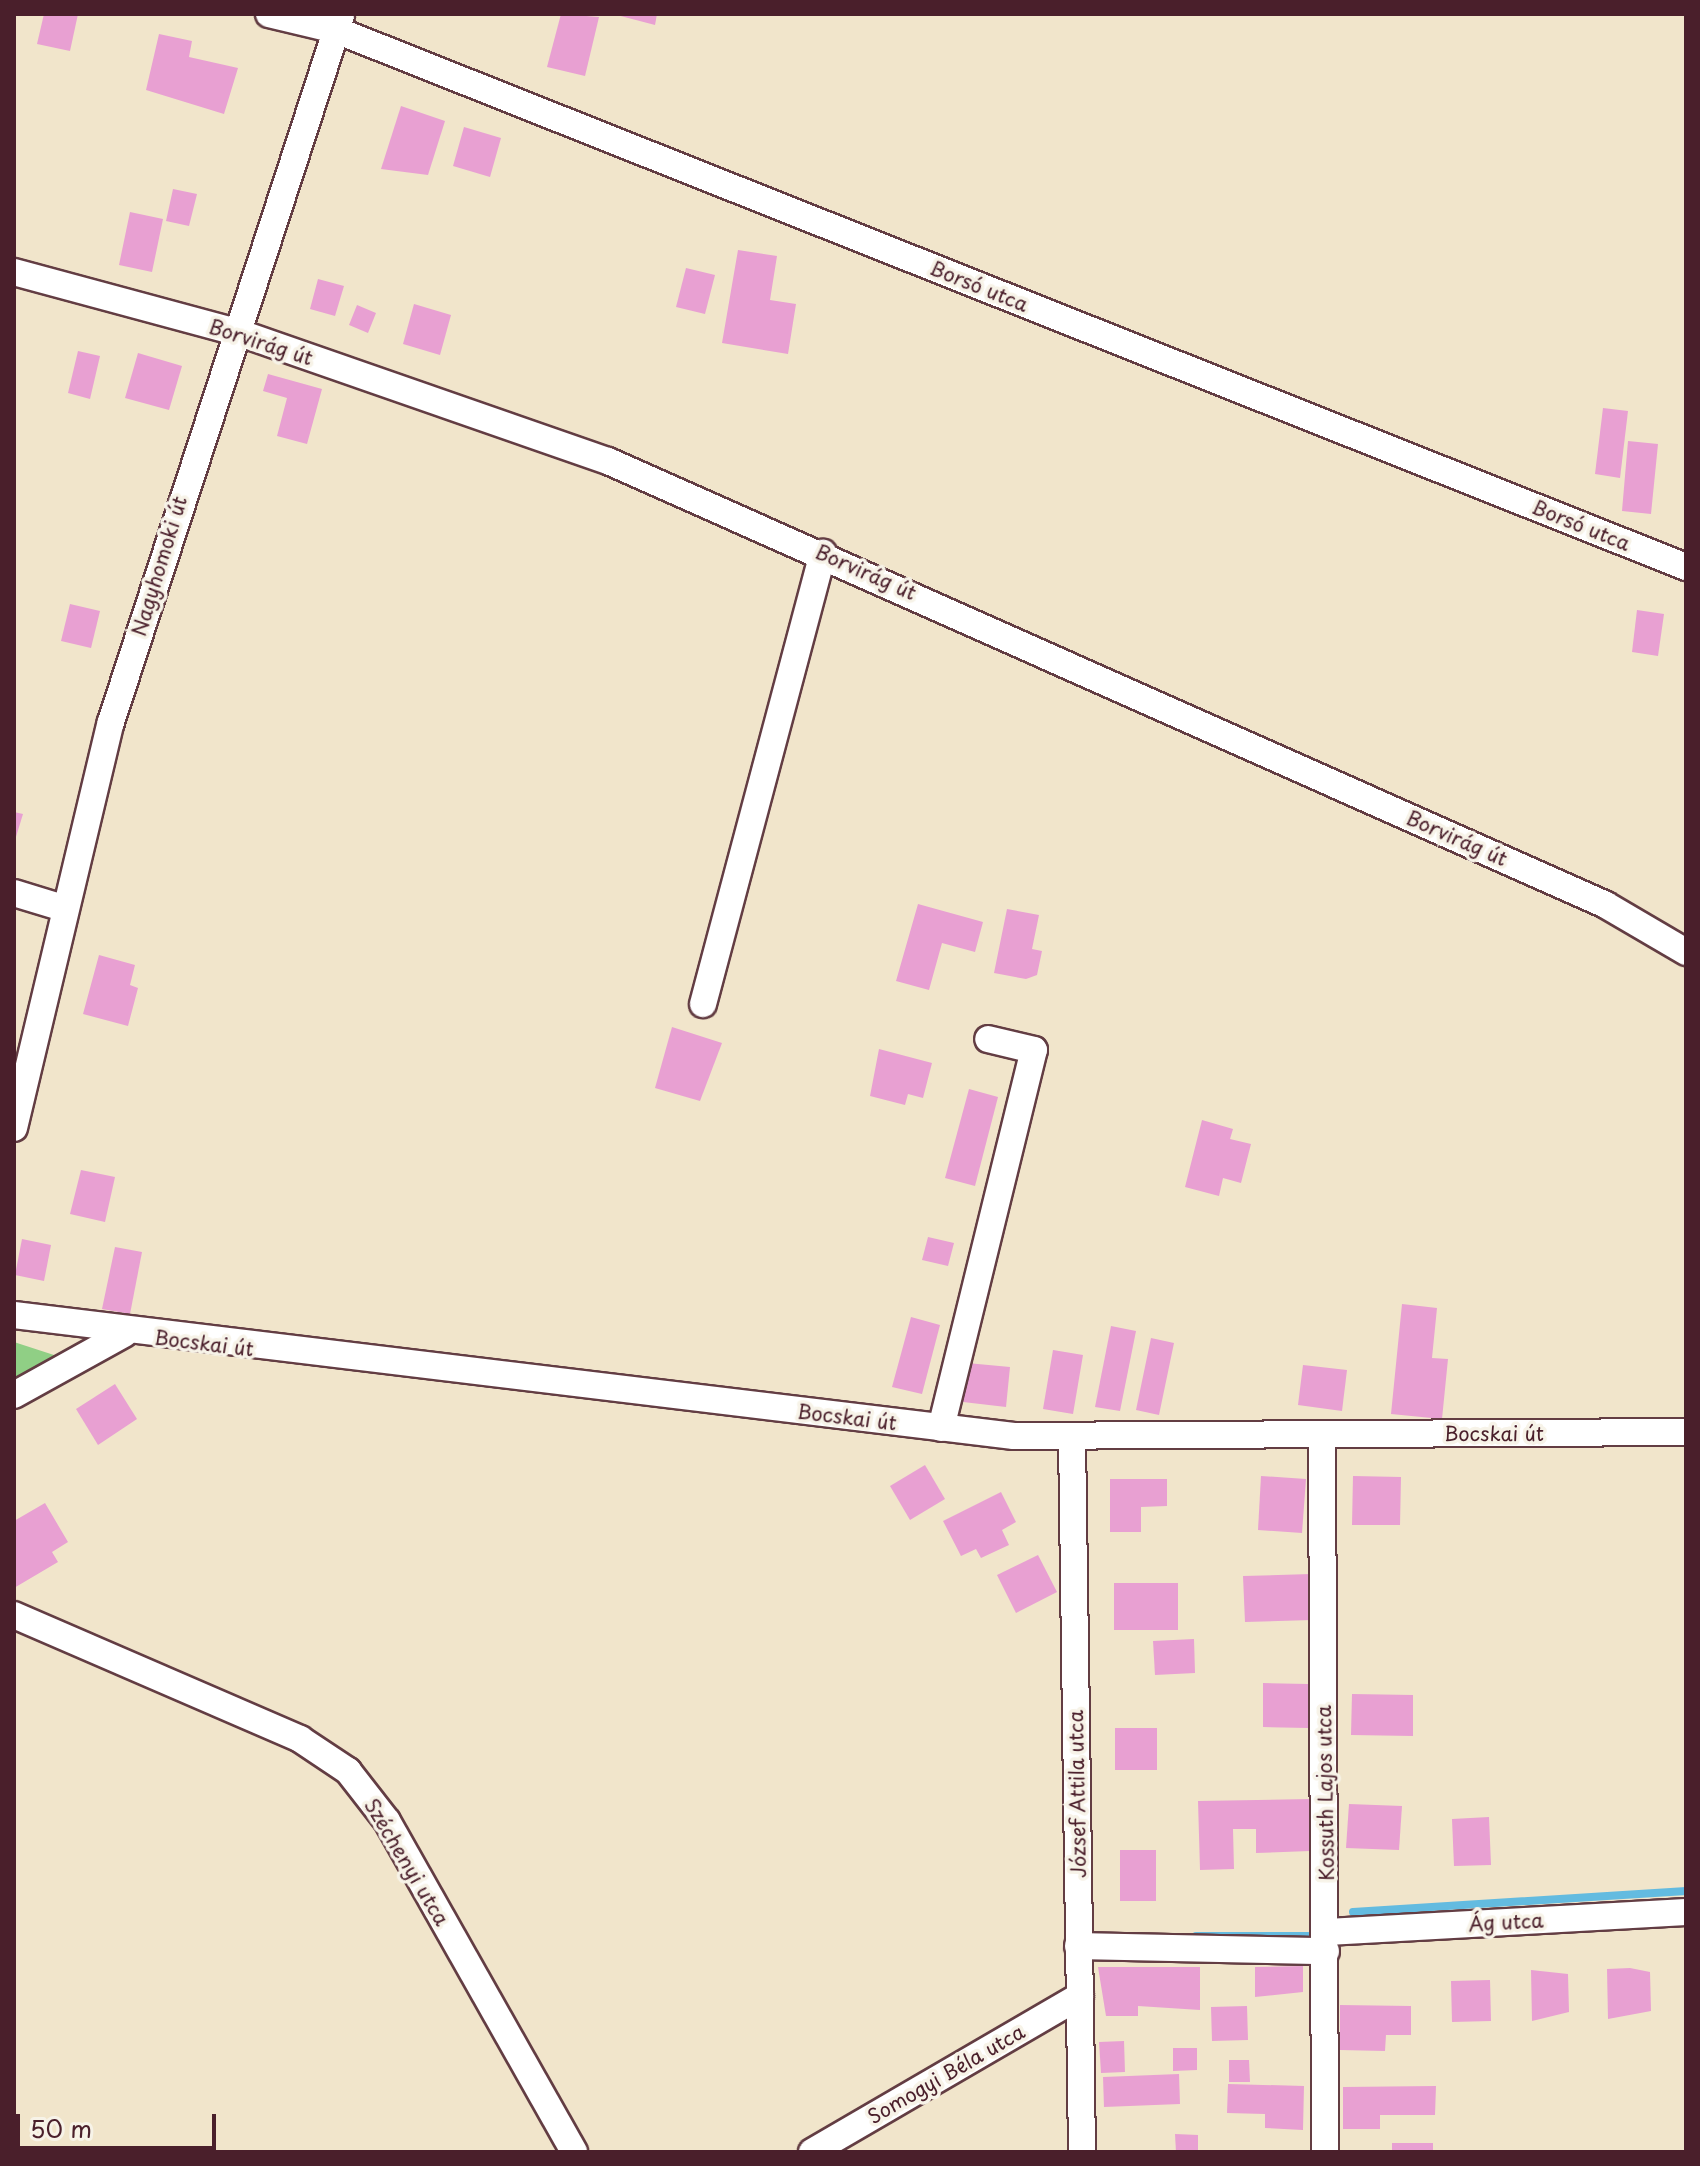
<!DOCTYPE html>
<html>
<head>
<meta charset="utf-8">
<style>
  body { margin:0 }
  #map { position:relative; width:1700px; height:2166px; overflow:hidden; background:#f1e5cb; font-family:"Playpen Sans",sans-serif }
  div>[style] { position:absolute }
  .green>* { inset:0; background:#90cf85 }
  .stream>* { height:8px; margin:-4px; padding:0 4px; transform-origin:4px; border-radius:4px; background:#63bbe0 }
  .building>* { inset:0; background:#e8a0d2 }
  .roads { filter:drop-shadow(2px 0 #633d43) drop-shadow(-2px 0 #633d43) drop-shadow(0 2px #633d43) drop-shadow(0 -2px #633d43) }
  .minor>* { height:26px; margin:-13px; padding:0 13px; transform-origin:13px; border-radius:13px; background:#fff }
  span { translate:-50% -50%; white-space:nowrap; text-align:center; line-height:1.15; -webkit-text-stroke:7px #f7f3e8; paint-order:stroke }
  .street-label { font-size:20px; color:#4a1f2b }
  .frame { position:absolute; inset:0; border:16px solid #4a1f2b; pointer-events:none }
  .scale { position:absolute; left:16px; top:2114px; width:200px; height:36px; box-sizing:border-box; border:4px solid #4a1f2b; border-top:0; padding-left:10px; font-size:24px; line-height:28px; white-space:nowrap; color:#4a1f2b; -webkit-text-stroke:6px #f7f3e8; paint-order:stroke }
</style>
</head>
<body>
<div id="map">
  <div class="green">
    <i style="clip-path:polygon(14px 1342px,57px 1356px,14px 1383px)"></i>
  </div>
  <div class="stream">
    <i style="left:1353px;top:1912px;width:334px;rotate:-3.6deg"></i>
    <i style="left:1196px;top:1936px;width:112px"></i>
  </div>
  <div class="building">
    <i style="clip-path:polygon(44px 14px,78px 14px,70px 51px,37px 44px)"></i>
    <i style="clip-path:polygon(561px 14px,599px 17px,585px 76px,547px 67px)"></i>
    <i style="clip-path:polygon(613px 14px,657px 14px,655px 25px)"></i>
    <i style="clip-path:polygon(159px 34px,192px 41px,189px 57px,238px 68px,224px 114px,146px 90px)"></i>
    <i style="clip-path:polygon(401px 106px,445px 121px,428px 175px,381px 169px)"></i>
    <i style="clip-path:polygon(464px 127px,501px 138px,490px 177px,453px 166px)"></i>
    <i style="clip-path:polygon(173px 189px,197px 194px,189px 226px,166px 221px)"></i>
    <i style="clip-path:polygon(130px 212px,163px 219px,152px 272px,119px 265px)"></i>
    <i style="clip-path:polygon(738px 250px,777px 256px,770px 300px,796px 304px,788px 354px,722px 343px)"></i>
    <i style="clip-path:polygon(686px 268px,715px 275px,705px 314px,676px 307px)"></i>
    <i style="clip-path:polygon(318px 279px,344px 286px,335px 316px,310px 309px)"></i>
    <i style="clip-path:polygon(414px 304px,451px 315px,440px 355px,403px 344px)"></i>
    <i style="clip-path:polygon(357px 305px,376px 313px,368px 333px,349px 325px)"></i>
    <i style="clip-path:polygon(78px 351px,100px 356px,90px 399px,68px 393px)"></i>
    <i style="clip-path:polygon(138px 353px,182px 366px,169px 410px,125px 398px)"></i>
    <i style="clip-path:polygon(268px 374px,322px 389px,307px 444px,277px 436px,287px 398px,263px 391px)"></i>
    <i style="clip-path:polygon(1603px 408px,1628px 411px,1620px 478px,1595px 474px)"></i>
    <i style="clip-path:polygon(1628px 441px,1658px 444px,1651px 514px,1622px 511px)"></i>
    <i style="clip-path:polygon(70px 604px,100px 611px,91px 648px,61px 641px)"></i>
    <i style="clip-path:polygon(1637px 610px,1664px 614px,1658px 656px,1632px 652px)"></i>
    <i style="clip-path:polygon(14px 812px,23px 814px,15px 840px,14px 840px)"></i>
    <i style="clip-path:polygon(918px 904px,983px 922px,975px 952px,942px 943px,929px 990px,896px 981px)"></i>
    <i style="clip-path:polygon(1007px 909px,1039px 915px,1032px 949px,1042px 951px,1037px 975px,1026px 979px,994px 973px)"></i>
    <i style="clip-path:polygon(99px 955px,135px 965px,130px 985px,138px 988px,128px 1026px,83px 1014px)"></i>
    <i style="clip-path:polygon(672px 1027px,722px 1043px,700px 1101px,655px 1088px)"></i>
    <i style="clip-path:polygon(879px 1049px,932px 1063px,923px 1098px,908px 1094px,905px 1105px,870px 1096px)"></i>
    <i style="clip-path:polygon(969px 1089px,998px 1097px,975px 1186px,945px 1178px)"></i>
    <i style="clip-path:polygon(1202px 1120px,1233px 1129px,1230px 1139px,1251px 1144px,1241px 1183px,1223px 1178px,1219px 1196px,1185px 1187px)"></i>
    <i style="clip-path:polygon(81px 1170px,115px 1177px,105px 1222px,70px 1214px)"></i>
    <i style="clip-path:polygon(928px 1237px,954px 1243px,948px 1266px,922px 1260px)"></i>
    <i style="clip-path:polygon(22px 1239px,51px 1245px,44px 1281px,15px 1275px)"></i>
    <i style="clip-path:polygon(115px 1247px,142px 1252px,130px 1314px,102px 1309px)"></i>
    <i style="clip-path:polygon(1402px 1304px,1437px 1308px,1432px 1358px,1448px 1359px,1442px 1419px,1391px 1414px)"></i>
    <i style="clip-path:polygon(911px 1317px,940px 1325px,922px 1394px,892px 1387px)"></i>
    <i style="clip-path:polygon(1111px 1326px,1136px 1331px,1120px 1411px,1095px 1407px)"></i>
    <i style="clip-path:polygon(1151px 1338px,1174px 1343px,1159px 1415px,1136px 1410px)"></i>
    <i style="clip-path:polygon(1053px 1350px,1083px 1355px,1073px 1414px,1043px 1409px)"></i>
    <i style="clip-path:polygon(967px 1363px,1010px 1367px,1006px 1407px,963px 1402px)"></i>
    <i style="clip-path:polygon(1303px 1365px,1347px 1370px,1342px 1411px,1298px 1405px)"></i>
    <i style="clip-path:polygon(115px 1384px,137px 1419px,98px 1445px,76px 1409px)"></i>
    <i style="clip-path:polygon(925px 1465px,945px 1499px,910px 1520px,890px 1486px)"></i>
    <i style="clip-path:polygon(1261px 1476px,1306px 1479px,1302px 1533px,1258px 1530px)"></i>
    <i style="clip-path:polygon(1353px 1476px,1401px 1477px,1400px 1525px,1352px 1525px)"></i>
    <i style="clip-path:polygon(1110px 1479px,1167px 1479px,1167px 1506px,1141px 1507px,1141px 1532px,1110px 1532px)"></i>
    <i style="clip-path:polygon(1001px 1492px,1016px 1522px,1002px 1530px,1009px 1545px,981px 1558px,976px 1549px,961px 1556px,943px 1521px)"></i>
    <i style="clip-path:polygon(45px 1503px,68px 1542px,52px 1552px,58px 1562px,14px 1588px,14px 1521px)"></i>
    <i style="clip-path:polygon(1038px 1555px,1057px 1592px,1016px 1613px,997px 1575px)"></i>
    <i style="clip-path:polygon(1311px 1574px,1312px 1620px,1245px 1622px,1243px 1576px)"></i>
    <i style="clip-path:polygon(1114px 1583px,1178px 1583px,1178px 1630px,1114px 1630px)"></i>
    <i style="clip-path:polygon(1194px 1639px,1195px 1673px,1155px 1675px,1153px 1641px)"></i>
    <i style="clip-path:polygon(1263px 1683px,1308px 1684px,1308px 1728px,1263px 1727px)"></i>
    <i style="clip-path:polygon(1352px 1694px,1413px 1695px,1413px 1736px,1351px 1735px)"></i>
    <i style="clip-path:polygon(1115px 1728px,1157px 1728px,1157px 1770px,1115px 1770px)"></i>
    <i style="clip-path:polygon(1310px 1799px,1310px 1851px,1256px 1853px,1256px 1829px,1233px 1829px,1234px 1869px,1200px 1870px,1198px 1801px)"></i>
    <i style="clip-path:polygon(1349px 1804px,1402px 1806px,1399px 1850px,1346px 1848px)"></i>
    <i style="clip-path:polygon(1489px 1817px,1491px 1865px,1454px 1866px,1452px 1819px)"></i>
    <i style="clip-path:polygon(1120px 1850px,1156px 1850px,1156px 1901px,1120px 1901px)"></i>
    <i style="clip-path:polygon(1303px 1966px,1303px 1992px,1255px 1997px,1255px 1967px)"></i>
    <i style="clip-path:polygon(1098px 1967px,1200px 1967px,1200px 2010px,1138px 2006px,1138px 2016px,1106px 2016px)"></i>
    <i style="clip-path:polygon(1630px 1968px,1650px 1972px,1651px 2011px,1608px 2019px,1607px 1969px)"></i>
    <i style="clip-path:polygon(1531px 1970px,1568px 1974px,1569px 2012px,1532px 2021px)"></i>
    <i style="clip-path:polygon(1490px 1980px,1491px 2021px,1452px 2022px,1451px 1981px)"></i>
    <i style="clip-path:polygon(1340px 2005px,1411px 2006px,1411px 2035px,1386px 2035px,1385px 2051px,1340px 2050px)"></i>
    <i style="clip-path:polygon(1247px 2006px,1248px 2040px,1212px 2041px,1211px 2007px)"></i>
    <i style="clip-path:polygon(1124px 2041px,1125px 2072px,1101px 2073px,1099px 2042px)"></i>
    <i style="clip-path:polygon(1173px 2048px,1197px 2048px,1197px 2070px,1173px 2071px)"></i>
    <i style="clip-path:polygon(1229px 2060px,1249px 2060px,1250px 2082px,1229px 2082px)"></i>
    <i style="clip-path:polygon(1179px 2074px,1180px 2104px,1104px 2107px,1103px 2077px)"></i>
    <i style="clip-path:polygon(1228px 2084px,1304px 2086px,1303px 2130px,1265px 2128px,1265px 2114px,1227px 2113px)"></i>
    <i style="clip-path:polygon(1436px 2086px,1435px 2115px,1380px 2115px,1380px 2129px,1343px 2129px,1343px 2087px)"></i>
    <i style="clip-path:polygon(1175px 2134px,1198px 2135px,1198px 2152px,1176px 2152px)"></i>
    <i style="clip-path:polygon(1392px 2143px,1433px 2143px,1433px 2152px,1392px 2152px)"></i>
  </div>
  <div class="roads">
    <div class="minor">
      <i style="left:269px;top:14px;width:69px;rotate:13.4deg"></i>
      <i style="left:336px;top:30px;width:1453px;rotate:21.69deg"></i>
      <i style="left:14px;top:272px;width:234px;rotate:15.1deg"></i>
      <i style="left:240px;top:333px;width:390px;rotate:19.2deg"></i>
      <i style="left:608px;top:461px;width:1092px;rotate:23.98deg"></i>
      <i style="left:1606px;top:905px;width:93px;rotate:30.4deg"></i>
      <i style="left:14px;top:893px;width:51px;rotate:17deg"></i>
      <i style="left:703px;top:1004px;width:467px;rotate:-75.1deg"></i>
      <i style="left:14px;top:1128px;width:417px;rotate:-76.6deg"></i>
      <i style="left:111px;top:722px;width:743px;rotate:-71.96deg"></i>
      <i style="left:14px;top:1315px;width:1007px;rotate:6.9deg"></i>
      <i style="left:1014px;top:1436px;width:672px;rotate:-0.34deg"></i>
      <i style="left:14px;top:1395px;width:126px;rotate:-29deg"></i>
      <i style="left:941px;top:1428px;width:389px;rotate:-76.2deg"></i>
      <i style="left:1034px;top:1050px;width:47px;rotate:-166.6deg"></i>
      <i style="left:1322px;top:1434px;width:718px;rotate:89.76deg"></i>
      <i style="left:1072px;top:1436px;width:716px;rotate:89.2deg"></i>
      <i style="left:14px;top:1615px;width:312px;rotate:23.4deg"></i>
      <i style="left:300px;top:1739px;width:58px;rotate:33.7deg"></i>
      <i style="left:348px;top:1771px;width:63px;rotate:52deg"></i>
      <i style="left:387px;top:1821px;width:380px;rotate:60.5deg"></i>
      <i style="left:1327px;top:1932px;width:360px;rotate:-3.2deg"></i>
      <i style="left:1078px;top:1946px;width:248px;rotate:1.2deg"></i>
      <i style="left:812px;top:2152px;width:310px;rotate:-30.2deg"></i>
    </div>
  </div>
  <div class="street-label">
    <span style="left:979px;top:286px;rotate:22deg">Borsó utca</span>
    <span style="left:261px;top:342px;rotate:18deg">Borvirág út</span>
    <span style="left:1581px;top:525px;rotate:22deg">Borsó utca</span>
    <span style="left:159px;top:566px;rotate:-73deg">Nagyhomoki út</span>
    <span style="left:866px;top:572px;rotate:24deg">Borvirág út</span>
    <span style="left:1457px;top:838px;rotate:24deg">Borvirág út</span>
    <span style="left:204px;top:1343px;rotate:7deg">Bocskai út</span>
    <span style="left:847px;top:1417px;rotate:7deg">Bocskai út</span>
    <span style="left:1494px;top:1433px">Bocskai út</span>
    <span style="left:1325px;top:1793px;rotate:-91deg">Kossuth Lajos utca</span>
    <span style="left:1077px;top:1794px;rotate:-91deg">József Attila utca</span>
    <span style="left:407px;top:1862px;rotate:59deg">Széchenyi utca</span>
    <span style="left:1506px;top:1922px;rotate:-3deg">Ág utca</span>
    <span style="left:946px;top:2074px;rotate:-30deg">Somogyi Béla utca</span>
  </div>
  <div class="frame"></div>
  <div class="scale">50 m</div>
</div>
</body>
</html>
